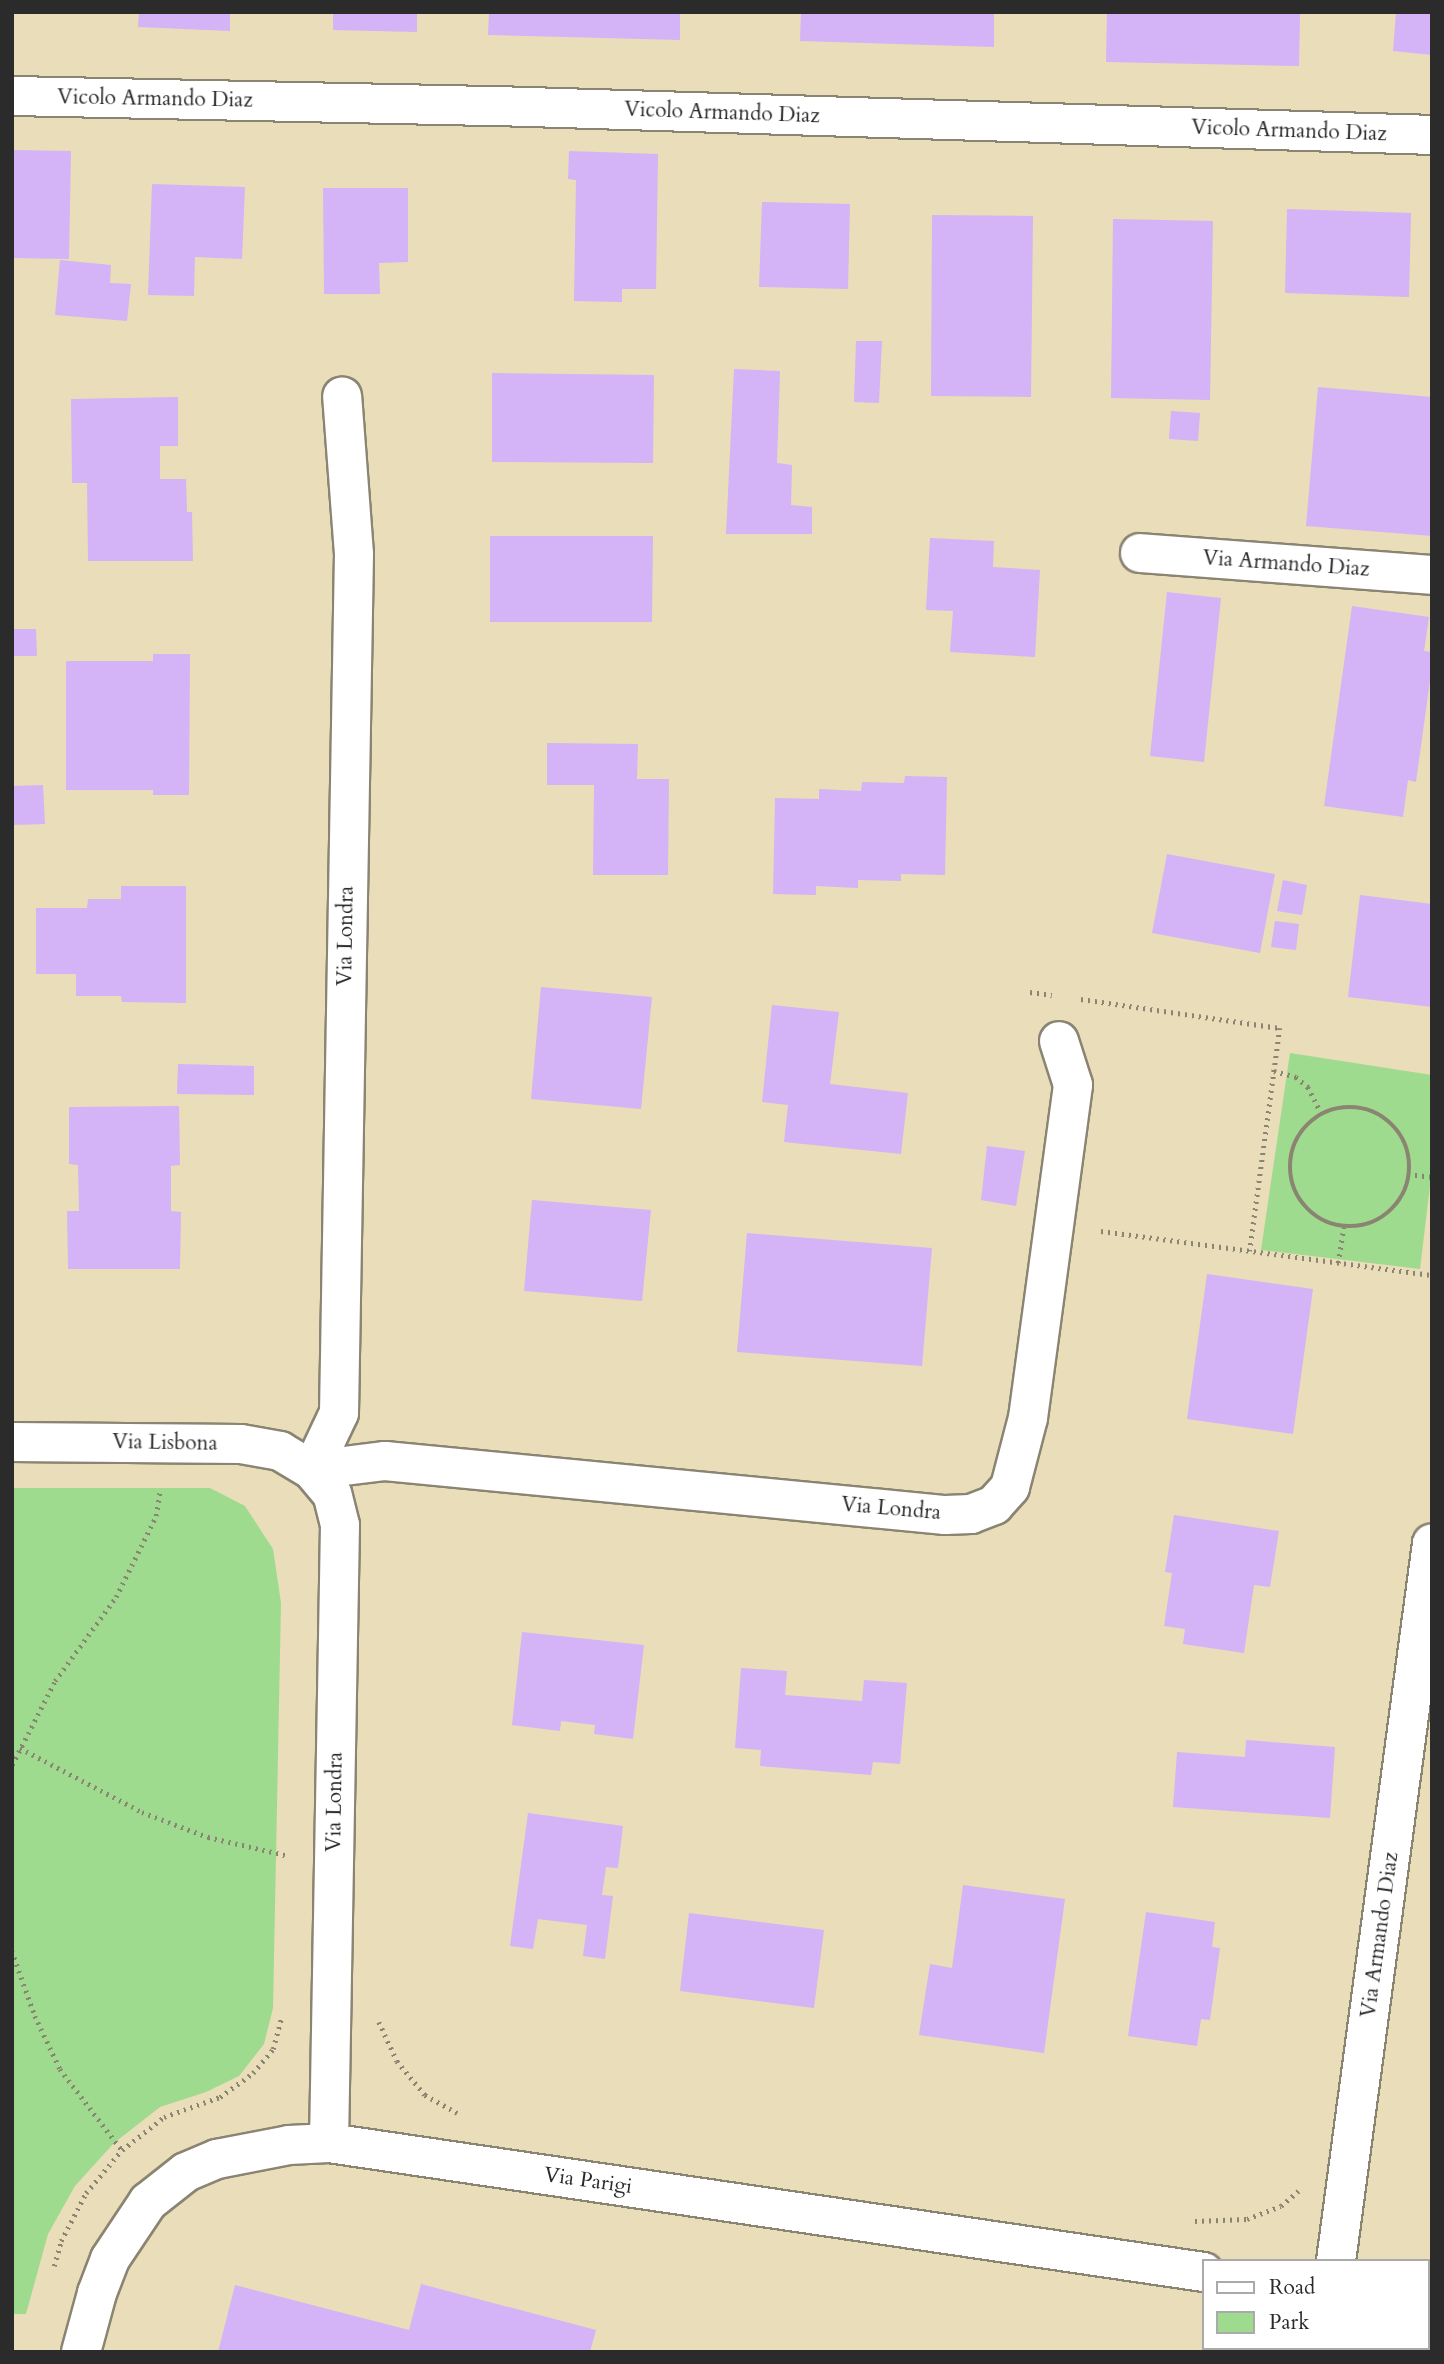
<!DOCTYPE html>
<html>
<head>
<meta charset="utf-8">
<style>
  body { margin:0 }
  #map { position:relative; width:1444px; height:2364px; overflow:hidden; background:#eaddb9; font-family:Cardo,serif }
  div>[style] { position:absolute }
  .green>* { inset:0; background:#9fdb8e }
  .building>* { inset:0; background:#d4b3f6 }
  .path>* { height:4.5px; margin-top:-2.25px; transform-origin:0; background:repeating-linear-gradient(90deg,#8a8472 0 2px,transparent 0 7px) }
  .path>.ring { margin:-2.25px; padding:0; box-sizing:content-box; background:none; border:4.5px solid #8a8472; border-radius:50% }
  .roads { filter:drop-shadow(2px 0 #8a8472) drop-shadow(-2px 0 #8a8472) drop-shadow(0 2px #8a8472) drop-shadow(0 -2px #8a8472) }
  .minor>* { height:38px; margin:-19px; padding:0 19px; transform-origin:19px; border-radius:19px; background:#fff }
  span { translate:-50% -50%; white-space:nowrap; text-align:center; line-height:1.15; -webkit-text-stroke:7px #fff; paint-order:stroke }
  .street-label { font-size:21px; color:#2b2b2b }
  .frame { position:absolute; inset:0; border:14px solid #2b2b2b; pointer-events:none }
  .legend { position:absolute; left:1202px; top:2259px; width:228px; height:91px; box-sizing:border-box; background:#fff; border:2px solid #aaa; margin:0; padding:9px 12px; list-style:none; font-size:21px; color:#2b2b2b }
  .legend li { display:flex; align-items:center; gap:14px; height:35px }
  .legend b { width:35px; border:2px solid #aaa }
</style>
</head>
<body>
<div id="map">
  <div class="green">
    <i style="clip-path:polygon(1290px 1053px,1432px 1075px,1432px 1169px,1420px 1269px,1261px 1250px)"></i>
    <i style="clip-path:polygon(12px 1488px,210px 1488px,245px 1506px,273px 1549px,281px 1603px,273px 2008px,264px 2044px,239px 2076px,206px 2092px,160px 2107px,114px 2143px,75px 2186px,48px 2234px,26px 2314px,12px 2314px)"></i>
  </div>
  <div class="building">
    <i style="clip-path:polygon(139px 12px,230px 12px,230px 31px,138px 27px)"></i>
    <i style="clip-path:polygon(333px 12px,417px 12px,417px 32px,333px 30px)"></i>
    <i style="clip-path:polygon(489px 12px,680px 12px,680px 40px,488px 35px)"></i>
    <i style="clip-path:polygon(801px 12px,994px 12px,994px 47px,800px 41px)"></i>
    <i style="clip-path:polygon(1107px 12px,1300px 12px,1299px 66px,1106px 62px)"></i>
    <i style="clip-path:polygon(1396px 12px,1432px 12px,1432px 55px,1393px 51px)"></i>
    <i style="clip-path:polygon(12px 150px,71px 151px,69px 259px,12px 258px)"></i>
    <i style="clip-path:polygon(569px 151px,658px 154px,656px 289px,622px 289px,622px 302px,574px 301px,576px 180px,568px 179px)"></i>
    <i style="clip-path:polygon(152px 184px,245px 187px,242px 259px,195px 257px,194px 296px,148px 295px)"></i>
    <i style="clip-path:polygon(323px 188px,408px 188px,408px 262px,379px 263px,380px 294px,324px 294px)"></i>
    <i style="clip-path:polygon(762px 202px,850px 204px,848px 289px,759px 287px)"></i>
    <i style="clip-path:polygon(1287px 209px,1411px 213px,1409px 297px,1285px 293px)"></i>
    <i style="clip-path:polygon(932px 215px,1033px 216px,1031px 397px,931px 396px)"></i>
    <i style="clip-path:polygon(1113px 219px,1213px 221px,1210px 400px,1111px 398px)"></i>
    <i style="clip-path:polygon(60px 260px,111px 265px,110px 283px,131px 284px,127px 321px,55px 315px)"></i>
    <i style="clip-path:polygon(856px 341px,882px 341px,879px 403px,854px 402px)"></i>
    <i style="clip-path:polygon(734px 369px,780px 371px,777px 463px,792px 465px,791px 505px,812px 507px,812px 534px,726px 534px)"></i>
    <i style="clip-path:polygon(492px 373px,654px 375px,653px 463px,492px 462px)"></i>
    <i style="clip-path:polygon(1318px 387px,1432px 397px,1432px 536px,1306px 526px)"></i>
    <i style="clip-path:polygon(178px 397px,178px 446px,160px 446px,160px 479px,186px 479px,187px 512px,192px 512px,193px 561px,88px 561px,87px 483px,72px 483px,71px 399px)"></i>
    <i style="clip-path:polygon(1171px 411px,1200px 413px,1198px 441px,1169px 439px)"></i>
    <i style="clip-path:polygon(490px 536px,653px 536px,652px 622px,490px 622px)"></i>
    <i style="clip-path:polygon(930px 538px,994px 541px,993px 567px,1040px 570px,1035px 657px,950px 652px,953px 611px,926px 610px)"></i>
    <i style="clip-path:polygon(1167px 592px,1221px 598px,1204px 762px,1150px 756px)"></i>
    <i style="clip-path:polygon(1352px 606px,1429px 617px,1424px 651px,1432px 652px,1432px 666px,1416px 782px,1408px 780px,1403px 817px,1324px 806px)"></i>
    <i style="clip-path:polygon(12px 629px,36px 629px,37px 656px,12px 656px)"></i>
    <i style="clip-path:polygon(153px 654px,190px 654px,189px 795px,153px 795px,153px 790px,66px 790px,66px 661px,153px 661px)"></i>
    <i style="clip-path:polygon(547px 743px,638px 744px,637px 779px,669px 779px,668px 875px,593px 875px,594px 785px,547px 785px)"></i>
    <i style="clip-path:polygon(905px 776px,947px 777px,945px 875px,901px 874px,901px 881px,858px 880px,858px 888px,816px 886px,816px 895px,773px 894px,775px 798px,819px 799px,819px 789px,861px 791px,862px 782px,904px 783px)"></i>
    <i style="clip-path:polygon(43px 785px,45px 824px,12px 825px,12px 786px)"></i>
    <i style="clip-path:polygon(1167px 854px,1275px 874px,1260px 953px,1152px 933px)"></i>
    <i style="clip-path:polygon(1283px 880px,1307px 885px,1302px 915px,1277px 911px)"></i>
    <i style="clip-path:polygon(121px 886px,186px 886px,186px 1003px,122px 1002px,121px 996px,76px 996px,76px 974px,36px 974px,36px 908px,87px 908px,88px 899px,121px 899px)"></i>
    <i style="clip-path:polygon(1360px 895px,1432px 904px,1432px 1007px,1348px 997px)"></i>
    <i style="clip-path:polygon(1275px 921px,1299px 924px,1296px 950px,1271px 947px)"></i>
    <i style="clip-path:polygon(541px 987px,652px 997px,641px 1109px,531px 1099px)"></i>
    <i style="clip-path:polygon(772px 1005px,839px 1012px,830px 1084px,908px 1093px,901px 1154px,784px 1142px,788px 1105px,762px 1102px)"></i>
    <i style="clip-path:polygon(178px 1064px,254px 1066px,254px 1095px,177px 1094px)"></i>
    <i style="clip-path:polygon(179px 1106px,180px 1165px,171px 1166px,171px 1211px,181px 1212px,180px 1269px,68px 1269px,67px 1211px,79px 1211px,78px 1165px,69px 1164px,69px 1107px)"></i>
    <i style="clip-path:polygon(987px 1146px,1025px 1151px,1016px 1206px,981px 1200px)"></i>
    <i style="clip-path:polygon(532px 1200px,651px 1210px,642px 1301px,524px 1291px)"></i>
    <i style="clip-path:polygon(747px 1233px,932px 1248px,922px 1366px,737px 1352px)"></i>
    <i style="clip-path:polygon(1207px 1274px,1313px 1289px,1293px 1434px,1187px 1419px)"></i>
    <i style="clip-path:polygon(1174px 1515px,1279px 1531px,1270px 1587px,1254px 1585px,1244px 1653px,1183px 1644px,1185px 1629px,1164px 1626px,1172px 1573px,1165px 1572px)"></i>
    <i style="clip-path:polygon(522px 1632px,644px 1645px,633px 1739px,594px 1734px,595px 1725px,561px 1721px,560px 1731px,512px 1725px)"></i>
    <i style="clip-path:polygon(741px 1668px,787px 1671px,785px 1695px,862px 1701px,864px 1680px,907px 1683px,900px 1764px,873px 1762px,871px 1775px,760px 1766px,761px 1750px,735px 1748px)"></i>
    <i style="clip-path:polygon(1246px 1740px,1335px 1747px,1330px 1818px,1173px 1807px,1177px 1752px,1245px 1757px)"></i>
    <i style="clip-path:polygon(528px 1813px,623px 1826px,618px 1868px,606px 1867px,602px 1895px,613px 1896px,605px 1959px,583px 1956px,587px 1925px,538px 1919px,533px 1949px,510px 1946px)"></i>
    <i style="clip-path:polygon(963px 1885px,1065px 1899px,1044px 2053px,919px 2035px,930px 1964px,952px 1968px)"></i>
    <i style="clip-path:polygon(1146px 1912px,1215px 1922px,1212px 1947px,1220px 1948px,1210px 2020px,1201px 2019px,1197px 2046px,1128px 2036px)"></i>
    <i style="clip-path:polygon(689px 1913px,824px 1930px,814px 2008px,680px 1991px)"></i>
    <i style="clip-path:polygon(421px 2284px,596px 2330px,590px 2352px,218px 2352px,235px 2285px,409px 2330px)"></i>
  </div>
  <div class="path">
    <i style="left:1030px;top:992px;width:22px;rotate:8deg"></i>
    <i style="left:1081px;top:999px;width:201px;rotate:8.3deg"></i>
    <i style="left:1280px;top:1028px;width:225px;rotate:97.7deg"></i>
    <i style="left:1274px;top:1071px;width:23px;rotate:15deg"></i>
    <i style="left:1296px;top:1077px;width:16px;rotate:40deg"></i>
    <i style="left:1308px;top:1087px;width:30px;rotate:63deg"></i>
    <i class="ring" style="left:1290px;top:1107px;width:115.5px;height:115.5px"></i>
    <i style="left:1408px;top:1174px;width:24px;rotate:7deg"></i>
    <i style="left:1101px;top:1231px;width:331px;rotate:7.6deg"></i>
    <i style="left:1338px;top:1263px;width:36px;rotate:-81deg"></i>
    <i style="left:20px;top:1748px;width:138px;rotate:27.7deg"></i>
    <i style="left:142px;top:1812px;width:71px;rotate:20.7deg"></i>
    <i style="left:208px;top:1837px;width:79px;rotate:13.2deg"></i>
    <i style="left:12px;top:1765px;width:94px;rotate:-62.9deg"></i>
    <i style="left:55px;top:1681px;width:104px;rotate:-54deg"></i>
    <i style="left:116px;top:1597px;width:90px;rotate:-63.7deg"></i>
    <i style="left:156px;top:1516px;width:26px;rotate:-81deg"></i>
    <i style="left:12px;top:1951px;width:69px;rotate:70.5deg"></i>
    <i style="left:35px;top:2016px;width:59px;rotate:64.7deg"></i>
    <i style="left:60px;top:2069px;width:102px;rotate:52.6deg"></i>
    <i style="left:379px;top:2022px;width:43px;rotate:65.2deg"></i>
    <i style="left:397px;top:2061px;width:44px;rotate:50.5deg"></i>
    <i style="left:425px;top:2095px;width:37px;rotate:29deg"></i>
    <i style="left:1195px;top:2221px;width:52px;rotate:-2.2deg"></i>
    <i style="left:1247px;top:2219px;width:36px;rotate:-21deg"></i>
    <i style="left:1281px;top:2206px;width:23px;rotate:-41deg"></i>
    <i style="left:54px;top:2266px;width:26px;rotate:-74deg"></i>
    <i style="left:61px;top:2241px;width:54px;rotate:-62.5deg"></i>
    <i style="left:86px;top:2193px;width:56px;rotate:-50.1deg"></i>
    <i style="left:122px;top:2150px;width:53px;rotate:-38.2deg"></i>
    <i style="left:164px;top:2117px;width:59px;rotate:-19.7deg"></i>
    <i style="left:220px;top:2097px;width:41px;rotate:-36deg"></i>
    <i style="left:253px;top:2073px;width:31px;rotate:-50deg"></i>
    <i style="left:273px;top:2049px;width:34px;rotate:-75deg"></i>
  </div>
  <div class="roads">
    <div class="minor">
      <i style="left:12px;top:96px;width:484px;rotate:1.2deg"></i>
      <i style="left:496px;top:106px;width:936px;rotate:1.77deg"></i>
      <i style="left:1140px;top:553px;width:293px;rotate:4.3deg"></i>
      <i style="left:12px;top:1442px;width:229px;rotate:0.5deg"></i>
      <i style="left:241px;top:1444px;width:40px;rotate:10deg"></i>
      <i style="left:280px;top:1451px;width:37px;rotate:31deg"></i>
      <i style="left:312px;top:1470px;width:74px;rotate:-7deg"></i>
      <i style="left:385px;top:1461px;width:563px;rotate:5.51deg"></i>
      <i style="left:945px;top:1515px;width:26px;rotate:-2deg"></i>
      <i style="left:971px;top:1514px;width:25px;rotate:-21deg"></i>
      <i style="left:994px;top:1505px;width:24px;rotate:-48deg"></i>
      <i style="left:1010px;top:1487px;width:71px;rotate:-75.4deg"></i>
      <i style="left:1028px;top:1418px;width:336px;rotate:-82.3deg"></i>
      <i style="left:1073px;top:1085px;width:46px;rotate:-107.7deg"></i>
      <i style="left:329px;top:2143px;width:618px;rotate:-88.98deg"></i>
      <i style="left:340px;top:1525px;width:32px;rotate:-104deg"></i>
      <i style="left:332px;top:1494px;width:31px;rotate:-130deg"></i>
      <i style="left:312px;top:1470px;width:63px;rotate:-64.7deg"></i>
      <i style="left:339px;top:1413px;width:859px;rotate:-89deg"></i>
      <i style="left:354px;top:554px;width:158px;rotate:-94.3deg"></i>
      <i style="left:1336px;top:2261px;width:724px;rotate:-82.38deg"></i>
      <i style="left:81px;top:2352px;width:61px;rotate:-74.8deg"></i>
      <i style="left:97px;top:2293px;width:36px;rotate:-69deg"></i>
      <i style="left:110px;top:2259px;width:69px;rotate:-56.3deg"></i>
      <i style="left:148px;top:2202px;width:48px;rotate:-38.3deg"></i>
      <i style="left:186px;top:2172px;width:34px;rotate:-23deg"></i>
      <i style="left:217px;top:2159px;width:73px;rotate:-11deg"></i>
      <i style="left:289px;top:2145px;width:40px;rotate:-2.9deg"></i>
      <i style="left:329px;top:2143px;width:884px;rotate:8.39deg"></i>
      <i style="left:1323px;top:2352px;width:4px;rotate:-90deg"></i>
    </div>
  </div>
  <div class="street-label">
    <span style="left:155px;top:99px;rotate:1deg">Vicolo Armando Diaz</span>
    <span style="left:722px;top:113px;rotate:2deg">Vicolo Armando Diaz</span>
    <span style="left:1289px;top:131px;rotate:2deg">Vicolo Armando Diaz</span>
    <span style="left:1286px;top:564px;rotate:4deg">Via Armando Diaz</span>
    <span style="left:346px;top:936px;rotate:-89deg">Via Londra</span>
    <span style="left:165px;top:1443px;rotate:1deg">Via Lisbona</span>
    <span style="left:891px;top:1509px;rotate:5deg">Via Londra</span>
    <span style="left:335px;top:1802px;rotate:-89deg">Via Londra</span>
    <span style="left:1380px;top:1935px;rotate:-82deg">Via Armando Diaz</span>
    <span style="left:588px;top:2181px;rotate:8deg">Via Parigi</span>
  </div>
  <div class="frame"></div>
  <ul class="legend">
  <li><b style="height:9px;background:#fff"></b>Road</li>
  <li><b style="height:19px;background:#9fdb8e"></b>Park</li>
  </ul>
</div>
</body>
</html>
